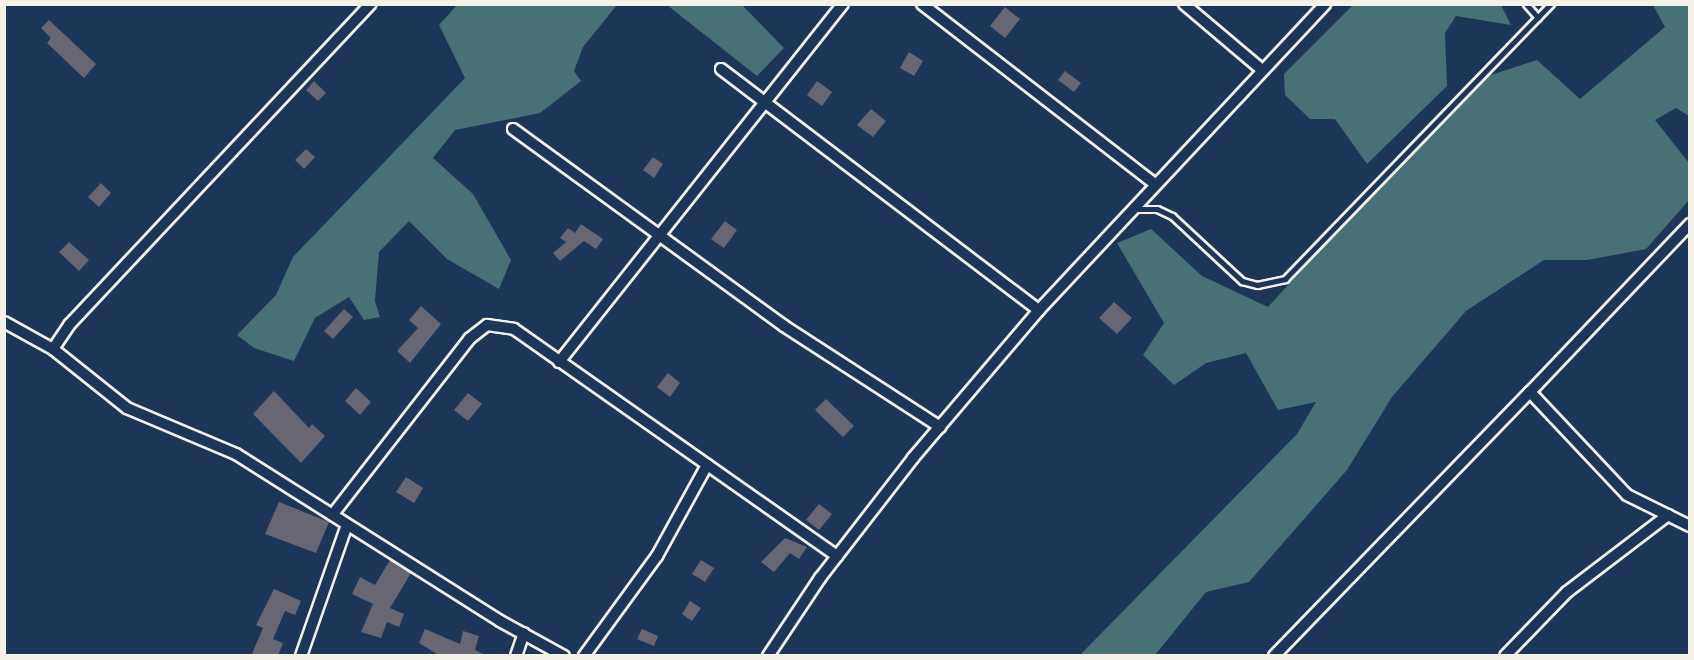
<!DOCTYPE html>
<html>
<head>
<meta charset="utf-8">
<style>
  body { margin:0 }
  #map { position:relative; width:1694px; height:660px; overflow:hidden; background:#1d3557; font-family:"Architects Daughter",sans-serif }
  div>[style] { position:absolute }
  .green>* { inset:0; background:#487176 }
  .building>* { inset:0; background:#696673 }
  .roads { filter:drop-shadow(2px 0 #f4f1e8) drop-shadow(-2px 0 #f4f1e8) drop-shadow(0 2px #f4f1e8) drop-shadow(0 -2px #f4f1e8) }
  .lane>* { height:5px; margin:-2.5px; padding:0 2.5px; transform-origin:2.5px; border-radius:2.5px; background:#1d3557 }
  .street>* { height:10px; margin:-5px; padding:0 5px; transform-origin:5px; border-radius:5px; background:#1d3557 }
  span { translate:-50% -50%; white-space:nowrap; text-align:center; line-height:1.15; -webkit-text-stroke:6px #1d3557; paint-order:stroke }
  .frame { position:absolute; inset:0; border:6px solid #f4f1e8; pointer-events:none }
</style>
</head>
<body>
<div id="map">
  <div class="green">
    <i style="clip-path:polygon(457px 5px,617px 5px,583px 47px,574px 71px,581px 81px,540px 113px,455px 130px,433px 158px,473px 194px,511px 260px,499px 289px,447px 259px,409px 221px,379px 252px,375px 301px,380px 317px,364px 320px,349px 297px,315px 318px,294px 361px,254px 348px,237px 335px,276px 295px,293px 257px,465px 78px,439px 25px)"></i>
    <i style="clip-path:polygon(667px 5px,742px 5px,784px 48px,757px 76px)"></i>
    <i style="clip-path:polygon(1353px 5px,1501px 5px,1511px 25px,1456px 16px,1445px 33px,1447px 86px,1367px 164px,1335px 119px,1310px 119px,1285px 95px,1284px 74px)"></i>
    <i style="clip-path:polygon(1653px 5px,1689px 5px,1689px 116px,1676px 108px,1655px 120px,1689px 163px,1689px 200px,1646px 249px,1587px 260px,1544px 260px,1466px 311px,1392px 397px,1347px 470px,1249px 582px,1206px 592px,1155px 655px,1079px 656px,1297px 434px,1316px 402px,1278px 410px,1246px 353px,1206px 363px,1174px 385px,1143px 355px,1164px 323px,1117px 243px,1151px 229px,1202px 276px,1268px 307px,1476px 80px,1537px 60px,1580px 99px,1665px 27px)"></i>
  </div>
  <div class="building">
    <i style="clip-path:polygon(1005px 7px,1020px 19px,1005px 38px,990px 26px)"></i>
    <i style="clip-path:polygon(49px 20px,96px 64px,84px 78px,47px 43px,51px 38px,41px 28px)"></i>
    <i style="clip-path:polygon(909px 52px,923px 61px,914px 76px,900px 68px)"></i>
    <i style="clip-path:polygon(1065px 71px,1081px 83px,1074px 92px,1058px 80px)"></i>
    <i style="clip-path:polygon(314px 81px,326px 93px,318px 101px,306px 90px)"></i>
    <i style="clip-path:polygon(817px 81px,832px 92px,822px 106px,807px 95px)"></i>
    <i style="clip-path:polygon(871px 109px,886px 121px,873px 137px,857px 125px)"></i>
    <i style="clip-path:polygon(306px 149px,315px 157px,304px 169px,295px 160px)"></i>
    <i style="clip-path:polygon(653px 157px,663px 164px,654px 178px,643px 170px)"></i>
    <i style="clip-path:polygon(101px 183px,111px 193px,99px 207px,88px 197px)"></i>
    <i style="clip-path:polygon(725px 221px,737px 230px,724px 248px,711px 239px)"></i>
    <i style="clip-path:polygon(581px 224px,603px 239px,596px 249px,584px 241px,560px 261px,553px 253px,566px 242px,560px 238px,568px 228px,575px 233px)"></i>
    <i style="clip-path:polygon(69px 242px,89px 260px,79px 271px,59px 252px)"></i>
    <i style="clip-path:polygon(1114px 302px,1132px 318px,1117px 334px,1099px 318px)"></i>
    <i style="clip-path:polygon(421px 306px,441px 324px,410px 363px,397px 351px,418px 328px,409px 320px)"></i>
    <i style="clip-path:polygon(344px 309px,353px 317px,333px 339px,324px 331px)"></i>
    <i style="clip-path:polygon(668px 373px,680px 383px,670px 397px,657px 387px)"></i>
    <i style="clip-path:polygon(356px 388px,371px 402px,360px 415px,345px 401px)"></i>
    <i style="clip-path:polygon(274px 391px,309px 428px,312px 424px,325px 436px,301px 463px,253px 414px)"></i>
    <i style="clip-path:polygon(468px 393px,482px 404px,468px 421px,454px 410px)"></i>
    <i style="clip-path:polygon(826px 399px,854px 426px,843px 437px,815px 410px)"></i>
    <i style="clip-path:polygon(406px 477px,423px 488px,414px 503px,396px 492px)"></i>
    <i style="clip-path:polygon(279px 502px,329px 522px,316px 553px,265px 534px)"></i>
    <i style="clip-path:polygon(819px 504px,832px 514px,819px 530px,806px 520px)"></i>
    <i style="clip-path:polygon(785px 538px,807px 547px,799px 559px,790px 553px,774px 572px,761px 562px)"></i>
    <i style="clip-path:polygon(390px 560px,411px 573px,390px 608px,404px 614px,399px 627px,387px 622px,381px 638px,361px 632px,373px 604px,352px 594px,360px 577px,375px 585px)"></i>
    <i style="clip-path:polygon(701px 560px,714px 568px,705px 582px,692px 574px)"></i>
    <i style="clip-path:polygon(274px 589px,301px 601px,295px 615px,285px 611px,273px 639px,283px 643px,278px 656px,251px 656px,263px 628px,256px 625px)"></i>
    <i style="clip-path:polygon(690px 601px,701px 608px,692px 621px,682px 614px)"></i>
    <i style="clip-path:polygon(425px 629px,460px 644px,463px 631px,479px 636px,475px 650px,487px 656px,440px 656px,419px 643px)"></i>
    <i style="clip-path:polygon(642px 629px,658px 636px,654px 646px,637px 639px)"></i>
  </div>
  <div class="roads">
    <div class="lane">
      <i style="left:1526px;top:4px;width:18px;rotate:49deg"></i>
      <i style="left:1136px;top:209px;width:21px"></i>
      <i style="left:1157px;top:209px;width:17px;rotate:25deg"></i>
      <i style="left:1172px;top:216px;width:96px;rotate:42.9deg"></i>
      <i style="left:1242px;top:281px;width:16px;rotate:15deg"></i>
      <i style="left:1257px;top:285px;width:29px;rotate:-12deg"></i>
      <i style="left:1285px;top:279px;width:383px;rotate:-46deg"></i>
    </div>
    <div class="street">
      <i style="left:922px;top:4px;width:294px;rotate:37.7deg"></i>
      <i style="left:1184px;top:4px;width:101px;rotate:40.2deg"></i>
      <i style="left:721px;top:69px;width:399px;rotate:37.2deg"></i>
      <i style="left:513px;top:129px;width:335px;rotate:36deg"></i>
      <i style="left:784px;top:326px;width:186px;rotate:32.9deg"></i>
      <i style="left:4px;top:322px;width:56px;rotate:28.9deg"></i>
      <i style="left:53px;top:349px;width:95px;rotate:38.6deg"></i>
      <i style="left:127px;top:408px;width:118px;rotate:22.9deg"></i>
      <i style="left:236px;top:454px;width:312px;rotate:32.3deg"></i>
      <i style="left:500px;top:621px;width:73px;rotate:28.7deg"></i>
      <i style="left:53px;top:349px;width:30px;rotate:-56deg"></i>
      <i style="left:70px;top:324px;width:439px;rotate:-46.8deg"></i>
      <i style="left:559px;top:362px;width:457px;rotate:-51.6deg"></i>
      <i style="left:1530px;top:392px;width:232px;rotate:-46.4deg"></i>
      <i style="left:333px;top:514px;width:222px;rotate:-52.1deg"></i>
      <i style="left:469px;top:339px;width:23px;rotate:-38deg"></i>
      <i style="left:487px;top:325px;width:27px;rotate:8deg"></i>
      <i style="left:514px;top:329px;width:395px;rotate:35.1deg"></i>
      <i style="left:301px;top:656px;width:139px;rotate:-70.7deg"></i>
      <i style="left:516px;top:656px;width:24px;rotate:-71deg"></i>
      <i style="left:584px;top:656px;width:124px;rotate:-53.9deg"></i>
      <i style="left:657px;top:556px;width:104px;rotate:-61.2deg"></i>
      <i style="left:768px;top:656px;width:94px;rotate:-56.3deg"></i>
      <i style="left:820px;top:578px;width:152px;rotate:-52.2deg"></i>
      <i style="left:913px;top:458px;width:194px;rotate:-49.6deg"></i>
      <i style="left:1039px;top:310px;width:419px;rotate:-46.9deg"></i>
      <i style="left:1274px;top:656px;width:368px;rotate:-45.9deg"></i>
      <i style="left:1530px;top:392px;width:141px;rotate:46.7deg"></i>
      <i style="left:1627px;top:495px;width:70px;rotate:26.2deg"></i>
      <i style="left:1505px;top:656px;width:89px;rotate:-45.9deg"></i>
      <i style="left:1567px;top:592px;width:127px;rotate:-37.3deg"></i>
    </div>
  </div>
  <div class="frame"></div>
</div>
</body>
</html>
